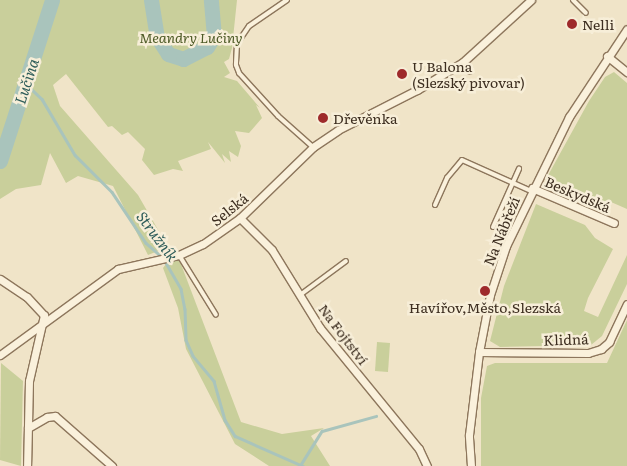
<!DOCTYPE html>
<html>
<head>
<meta charset="utf-8">
<style>
  body { margin:0 }
  #map { position:relative; width:627px; height:466px; overflow:hidden; background:#f0e4c8; font-family:Literata,serif }
  div>[style] { position:absolute }
  .green>* { inset:0; background:#c9cf9b }
  .stream>* { height:2.5px; margin:-1.25px; padding:0 1.25px; transform-origin:1.25px; border-radius:1.25px; background:#a9c4bc }
  .river>* { height:15px; margin:-7.5px; padding:0 7.5px; transform-origin:7.5px; border-radius:7.5px; background:#a9c4bc }
  .roads { filter:drop-shadow(1px 0 #8d765c) drop-shadow(-1px 0 #8d765c) drop-shadow(0 1px #8d765c) drop-shadow(0 -1px #8d765c) }
  .service>* { height:4px; margin:-2px; padding:0 2px; transform-origin:2px; border-radius:2px; background:#faf1dc }
  .minor>* { height:7px; margin:-3.5px; padding:0 3.5px; transform-origin:3.5px; border-radius:3.5px; background:#faf1dc }
  .dots>* { width:14px; height:14px; translate:-50% -50%; box-sizing:border-box; border:2px solid #f7eed8; border-radius:50% }
  span { translate:-50% -50%; white-space:nowrap; text-align:center; line-height:1.15; -webkit-text-stroke:5px #f7eed8; paint-order:stroke }
  .poi-label { font-size:14px; color:#3d2e20 }
  .left { translate:0 -50%; text-align:left }
  .park-label { font-size:14px; color:#4d5a26; font-style:italic }
  .street-label { font-size:14px; color:#3d2e20 }
  .water-label { font-size:15px; color:#2f5d5a; font-style:italic }
</style>
</head>
<body>
<div id="map">
  <div class="green">
    <i style="clip-path:polygon(0 0,237px 0,232px 48px,229px 59px,224px 62px,230px 73px,224px 77px,237px 81px,260px 108px,256px 105px,262px 118px,249px 133px,235px 131px,241px 146px,238px 157px,229px 151px,231px 162px,222px 154px,225px 163px,208px 142px,211px 149px,178px 161px,183px 171px,173px 169px,154px 175px,142px 160px,145px 149px,128px 132px,122px 135px,112px 126px,108px 127px,66px 74px,53px 85px,60px 106px,138px 195px,168px 247px,148px 255px,113px 186px,78px 176px,66px 183px,50px 153px,41px 185px,16px 189px,0 199px)"></i>
    <i style="clip-path:polygon(614px 72px,627px 83px,627px 209px,611px 202px,595px 203px,546px 179px,589px 101px,605px 77px)"></i>
    <i style="clip-path:polygon(536px 204px,585px 225px,595px 238px,613px 249px,588px 298px,584px 311px,598px 317px,627px 255px,627px 284px,602px 336px,591px 345px,500px 347px,490px 341px,504px 286px)"></i>
    <i style="clip-path:polygon(176px 251px,241px 422px,282px 434px,324px 428px,311px 436px,330px 466px,269px 466px,235px 444px,186px 349px,178px 308px,163px 268px)"></i>
    <i style="clip-path:polygon(627px 320px,627px 466px,481px 466px,481px 398px,487px 366px,495px 363px,607px 363px)"></i>
    <i style="clip-path:polygon(377px 342px,390px 343px,388px 372px,375px 371px)"></i>
    <i style="clip-path:polygon(1px 363px,23px 381px,21px 466px,0 460px)"></i>
  </div>
  <div class="stream">
    <i style="left:27px;top:85px;width:21px;rotate:43deg"></i>
    <i style="left:42px;top:99px;width:65px;rotate:59.5deg"></i>
    <i style="left:75px;top:155px;width:52px;rotate:45deg"></i>
    <i style="left:112px;top:192px;width:61px;rotate:56.3deg"></i>
    <i style="left:146px;top:243px;width:20px;rotate:41deg"></i>
    <i style="left:165px;top:261px;width:32px;rotate:60deg"></i>
    <i style="left:181px;top:289px;width:20px;rotate:79deg"></i>
    <i style="left:185px;top:309px;width:31px;rotate:88deg"></i>
    <i style="left:186px;top:340px;width:17px;rotate:66deg"></i>
    <i style="left:193px;top:356px;width:33px;rotate:50deg"></i>
    <i style="left:214px;top:381px;width:41px;rotate:74.2deg"></i>
    <i style="left:225px;top:420px;width:19px;rotate:58deg"></i>
    <i style="left:235px;top:436px;width:74px;rotate:23.8deg"></i>
    <i style="left:301px;top:464px;width:39px;rotate:-58deg"></i>
    <i style="left:322px;top:431px;width:56px;rotate:-15.5deg"></i>
  </div>
  <div class="river">
    <i style="left:151px;top:0;width:37px;rotate:81deg"></i>
    <i style="left:157px;top:37px;width:20px;rotate:57deg"></i>
    <i style="left:168px;top:54px;width:16px;rotate:18deg"></i>
    <i style="left:183px;top:59px;width:27px;rotate:-27deg"></i>
    <i style="left:207px;top:47px;width:13px;rotate:-58deg"></i>
    <i style="left:214px;top:36px;width:36px;rotate:-95deg"></i>
    <i style="left:0;top:161px;width:169px;rotate:-72.1deg"></i>
  </div>
  <div class="roads">
    <div class="service">
      <i style="left:287px;top:0;width:46px;rotate:145.6deg"></i>
      <i style="left:249px;top:26px;width:22px;rotate:124deg"></i>
      <i style="left:237px;top:44px;width:21px;rotate:93deg"></i>
      <i style="left:236px;top:65px;width:9px;rotate:69deg"></i>
      <i style="left:239px;top:73px;width:58px;rotate:47.8deg"></i>
      <i style="left:278px;top:116px;width:47px;rotate:41.5deg"></i>
      <i style="left:573px;top:0;width:18px;rotate:45deg"></i>
      <i style="left:463px;top:62px;width:12px;rotate:55deg"></i>
      <i style="left:435px;top:205px;width:30px;rotate:-66deg"></i>
      <i style="left:447px;top:178px;width:23px;rotate:-50deg"></i>
      <i style="left:462px;top:160px;width:76px;rotate:24.2deg"></i>
      <i style="left:493px;top:227px;width:64px;rotate:-65.9deg"></i>
      <i style="left:179px;top:255px;width:70px;rotate:58.3deg"></i>
      <i style="left:300px;top:295px;width:57px;rotate:-36.5deg"></i>
    </div>
    <div class="minor">
      <i style="left:607px;top:56px;width:26px;rotate:39deg"></i>
      <i style="left:532px;top:188px;width:89px;rotate:23.1deg"></i>
      <i style="left:240px;top:218px;width:45px;rotate:45deg"></i>
      <i style="left:272px;top:250px;width:92px;rotate:58.4deg"></i>
      <i style="left:320px;top:328px;width:156px;rotate:50.7deg"></i>
      <i style="left:419px;top:449px;width:19px;rotate:65deg"></i>
      <i style="left:0;top:279px;width:32px;rotate:34deg"></i>
      <i style="left:27px;top:297px;width:25px;rotate:47deg"></i>
      <i style="left:44px;top:315px;width:68px;rotate:102.8deg"></i>
      <i style="left:29px;top:381px;width:85px;rotate:91.3deg"></i>
      <i style="left:479px;top:352px;width:109px;rotate:0.5deg"></i>
      <i style="left:588px;top:353px;width:14px;rotate:-17deg"></i>
      <i style="left:601px;top:349px;width:11px;rotate:-41deg"></i>
      <i style="left:609px;top:342px;width:42px;rotate:-64.7deg"></i>
      <i style="left:0;top:355px;width:146px;rotate:-36.1deg"></i>
      <i style="left:118px;top:269px;width:63px;rotate:-12.9deg"></i>
      <i style="left:179px;top:255px;width:26px;rotate:-25deg"></i>
      <i style="left:203px;top:244px;width:45px;rotate:-35.1deg"></i>
      <i style="left:240px;top:218px;width:102px;rotate:-44.2deg"></i>
      <i style="left:313px;top:147px;width:30px;rotate:-34deg"></i>
      <i style="left:338px;top:130px;width:89px;rotate:-26.9deg"></i>
      <i style="left:417px;top:90px;width:54px;rotate:-31.3deg"></i>
      <i style="left:463px;top:62px;width:92px;rotate:-42.4deg"></i>
      <i style="left:28px;top:428px;width:22px;rotate:-30deg"></i>
      <i style="left:47px;top:417px;width:8px;rotate:-7deg"></i>
      <i style="left:55px;top:416px;width:76px;rotate:41.3deg"></i>
      <i style="left:471px;top:466px;width:31px;rotate:-94deg"></i>
      <i style="left:469px;top:435px;width:84px;rotate:-83.1deg"></i>
      <i style="left:479px;top:352px;width:58px;rotate:-79.1deg"></i>
      <i style="left:490px;top:295px;width:52px;rotate:-71.9deg"></i>
      <i style="left:506px;top:246px;width:144px;rotate:-64deg"></i>
      <i style="left:569px;top:117px;width:105px;rotate:-56.6deg"></i>
    </div>
  </div>
  <div class="dots">
    <i style="left:572px;top:24px;background:#9e2a2b"></i>
    <i style="left:402px;top:74px;background:#9e2a2b"></i>
    <i style="left:323px;top:118px;background:#9e2a2b"></i>
    <i style="left:485px;top:291px;background:#9e2a2b"></i>
  </div>
  <div class="poi-label">
    <span class="left" style="left:582px;top:24px">Nelli</span>
    <span class="left" style="left:412px;top:74px">U Balona<br>(Slezský pivovar)</span>
    <span class="left" style="left:333px;top:118px">Dřevěnka</span>
    <span style="left:485px;top:307px">Havířov,Město,Slezská</span>
  </div>
  <div class="park-label">
    <span style="left:191px;top:37px">Meandry Lučiny</span>
  </div>
  <div class="street-label">
    <span style="left:578px;top:194px;rotate:23deg">Beskydská</span>
    <span style="left:229px;top:209px;rotate:-39deg">Selská</span>
    <span style="left:501px;top:231px;rotate:-68deg">Na Nábřeží</span>
    <span style="left:344px;top:334px;rotate:53deg">Na Fojtství</span>
    <span style="left:566px;top:339px;rotate:-2deg">Klidná</span>
  </div>
  <div class="water-label">
    <span style="left:26px;top:81px;rotate:-72deg">Lučina</span>
    <span style="left:158px;top:236px;rotate:53deg">Stružník</span>
  </div>
</div>
</body>
</html>
